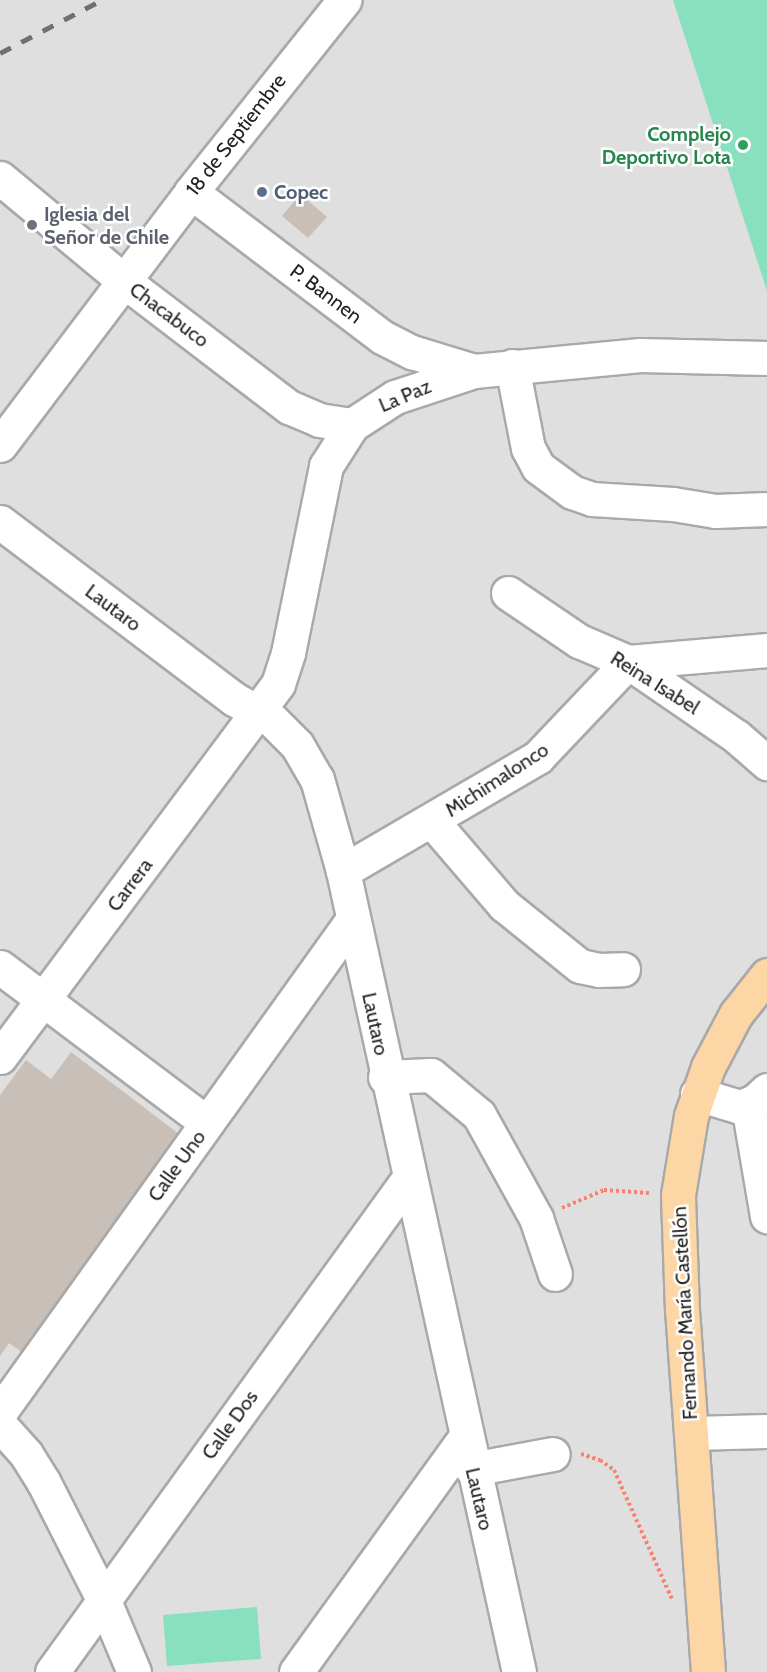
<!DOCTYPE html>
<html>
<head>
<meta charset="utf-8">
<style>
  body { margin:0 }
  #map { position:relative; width:767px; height:1672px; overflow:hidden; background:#f2efe9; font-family:Cabin,sans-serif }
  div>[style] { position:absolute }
  .residential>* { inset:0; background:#e0dfdf }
  .pitch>* { inset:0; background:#88e0be }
  .building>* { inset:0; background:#c7bfb8 }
  .path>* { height:4px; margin-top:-2px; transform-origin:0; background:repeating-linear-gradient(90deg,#fa8072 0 3px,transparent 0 6px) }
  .roads { filter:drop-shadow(2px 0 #a9a9a9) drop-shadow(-2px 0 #a9a9a9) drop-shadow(0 2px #a9a9a9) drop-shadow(0 -2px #a9a9a9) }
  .minor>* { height:33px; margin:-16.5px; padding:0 16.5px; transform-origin:16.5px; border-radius:16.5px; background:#fff }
  .major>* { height:33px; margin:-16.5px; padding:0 16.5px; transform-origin:16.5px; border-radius:16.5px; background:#fcd6a4 }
  .rail>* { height:4.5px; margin-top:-2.25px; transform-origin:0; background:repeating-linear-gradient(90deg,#707070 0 12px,transparent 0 24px) }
  .dots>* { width:16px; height:16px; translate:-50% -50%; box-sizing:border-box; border:3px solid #fff; border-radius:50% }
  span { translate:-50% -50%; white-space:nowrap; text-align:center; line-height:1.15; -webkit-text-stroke:5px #fff; paint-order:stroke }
  .leisure-label { font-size:20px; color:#27864d; font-weight:700 }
  .right { translate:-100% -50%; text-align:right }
  .street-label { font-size:20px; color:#222 }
  .service-label { font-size:20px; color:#4e5e75; font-weight:700 }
  .left { translate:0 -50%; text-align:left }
  .worship-label { font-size:20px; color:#5b616d; font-weight:700 }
</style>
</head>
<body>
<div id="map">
  <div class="residential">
    <i style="clip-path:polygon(0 0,767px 0,767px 1672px,0 1672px)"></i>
  </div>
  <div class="pitch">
    <i style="clip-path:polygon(673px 0,767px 0,767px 291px)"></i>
    <i style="clip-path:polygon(257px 1607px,261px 1659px,167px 1666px,163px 1615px)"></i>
  </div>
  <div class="building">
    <i style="clip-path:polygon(300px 194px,327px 217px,308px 238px,282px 216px)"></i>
    <i style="clip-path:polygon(71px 1052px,183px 1137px,23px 1353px,9px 1343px,0 1356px,0 1095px,26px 1060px,51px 1079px)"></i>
  </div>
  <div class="path">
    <i style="left:562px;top:1208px;width:46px;rotate:-23.2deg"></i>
    <i style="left:604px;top:1190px;width:45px;rotate:3.8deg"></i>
    <i style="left:581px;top:1454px;width:20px;rotate:18deg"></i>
    <i style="left:600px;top:1460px;width:17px;rotate:36deg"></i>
    <i style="left:614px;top:1470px;width:141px;rotate:65.8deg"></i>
  </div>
  <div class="roads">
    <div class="minor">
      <i style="left:0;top:178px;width:161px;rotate:39.7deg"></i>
      <i style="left:124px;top:281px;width:208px;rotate:37.4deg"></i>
      <i style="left:289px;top:407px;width:33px;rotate:23deg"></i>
      <i style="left:319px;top:420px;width:33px;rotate:9deg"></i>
      <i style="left:191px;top:192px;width:240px;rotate:37.2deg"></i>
      <i style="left:382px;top:337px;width:34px;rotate:27deg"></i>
      <i style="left:412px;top:352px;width:65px;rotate:17deg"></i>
      <i style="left:512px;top:366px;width:84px;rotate:79deg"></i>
      <i style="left:528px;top:448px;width:21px;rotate:62deg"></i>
      <i style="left:538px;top:467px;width:42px;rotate:36.3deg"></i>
      <i style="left:572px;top:492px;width:21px;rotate:19deg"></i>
      <i style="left:592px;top:499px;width:81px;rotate:3.5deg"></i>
      <i style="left:673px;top:504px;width:43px;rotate:9.5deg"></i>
      <i style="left:715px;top:511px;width:52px;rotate:-2.2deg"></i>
      <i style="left:0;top:445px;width:317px;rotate:-52.9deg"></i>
      <i style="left:191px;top:192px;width:246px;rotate:-51.4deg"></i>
      <i style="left:0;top:522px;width:293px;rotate:37.1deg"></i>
      <i style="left:234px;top:699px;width:43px;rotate:28.9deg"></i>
      <i style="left:272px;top:720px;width:35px;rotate:45deg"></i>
      <i style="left:297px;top:745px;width:39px;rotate:60deg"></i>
      <i style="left:317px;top:779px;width:96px;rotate:74.2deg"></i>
      <i style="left:343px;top:871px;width:820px;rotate:77.61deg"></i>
      <i style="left:508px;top:593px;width:86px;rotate:34.1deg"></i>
      <i style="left:579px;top:641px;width:53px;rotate:23.2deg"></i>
      <i style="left:628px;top:662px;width:132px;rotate:34.5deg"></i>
      <i style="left:737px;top:737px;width:40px;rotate:41deg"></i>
      <i style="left:628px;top:662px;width:140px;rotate:-4.9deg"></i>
      <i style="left:432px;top:821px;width:111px;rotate:49.4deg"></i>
      <i style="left:504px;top:905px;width:97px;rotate:38.8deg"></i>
      <i style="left:580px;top:966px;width:19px;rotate:12deg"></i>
      <i style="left:599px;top:970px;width:24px;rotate:-2deg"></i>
      <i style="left:343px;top:871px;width:226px;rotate:-30.3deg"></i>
      <i style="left:538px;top:757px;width:131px;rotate:-46.5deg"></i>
      <i style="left:0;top:967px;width:259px;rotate:37deg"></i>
      <i style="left:0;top:1057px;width:465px;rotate:-53.3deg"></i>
      <i style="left:278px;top:684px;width:33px;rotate:-72deg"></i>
      <i style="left:288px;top:653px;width:191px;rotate:-78.5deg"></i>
      <i style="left:326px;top:466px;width:49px;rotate:-57.6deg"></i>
      <i style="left:352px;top:425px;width:51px;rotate:-33.1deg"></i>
      <i style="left:395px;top:397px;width:83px;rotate:-18.2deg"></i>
      <i style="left:474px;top:371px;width:167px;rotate:-5.5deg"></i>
      <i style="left:640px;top:355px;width:127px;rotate:1.4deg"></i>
      <i style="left:385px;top:1077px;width:46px;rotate:-2.5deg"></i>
      <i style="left:431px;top:1075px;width:62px;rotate:39.8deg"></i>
      <i style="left:479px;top:1115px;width:118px;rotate:61deg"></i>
      <i style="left:536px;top:1218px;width:59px;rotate:71.3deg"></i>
      <i style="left:697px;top:1094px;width:45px;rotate:16.8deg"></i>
      <i style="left:740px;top:1107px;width:16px;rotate:-22deg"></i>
      <i style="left:755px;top:1101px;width:16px;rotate:-43deg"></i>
      <i style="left:748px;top:1105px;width:113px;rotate:80.3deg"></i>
      <i style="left:0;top:1412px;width:606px;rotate:-54.4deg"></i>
      <i style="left:0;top:1425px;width:39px;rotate:48deg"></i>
      <i style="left:26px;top:1454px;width:32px;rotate:58deg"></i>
      <i style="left:43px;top:1481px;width:135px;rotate:63.1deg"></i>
      <i style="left:104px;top:1601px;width:77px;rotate:67.1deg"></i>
      <i style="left:692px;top:1433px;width:75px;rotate:-1.5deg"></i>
      <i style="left:472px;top:1469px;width:82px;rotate:-10.5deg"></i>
      <i style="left:52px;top:1672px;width:609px;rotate:-54.15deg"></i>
      <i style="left:296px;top:1672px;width:289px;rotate:-54.2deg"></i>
    </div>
    <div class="major">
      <i style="left:708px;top:1672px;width:362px;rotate:-94.1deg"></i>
      <i style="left:682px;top:1311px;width:116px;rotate:-92deg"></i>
      <i style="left:678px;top:1195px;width:80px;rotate:-80.7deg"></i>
      <i style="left:691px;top:1116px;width:52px;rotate:-70.9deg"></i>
      <i style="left:708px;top:1067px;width:60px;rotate:-62.2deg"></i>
      <i style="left:736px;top:1014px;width:50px;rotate:-51.5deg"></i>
    </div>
  </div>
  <div class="rail">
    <i style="left:0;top:53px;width:115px;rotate:-27.5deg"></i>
  </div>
  <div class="dots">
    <i style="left:743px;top:145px;background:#2e9e5b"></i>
    <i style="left:262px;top:192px;background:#5c6f8a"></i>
    <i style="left:32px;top:225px;background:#6b7280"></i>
  </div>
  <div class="leisure-label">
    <span class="right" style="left:731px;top:146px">Complejo<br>Deportivo Lota</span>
  </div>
  <div class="street-label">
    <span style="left:236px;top:135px;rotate:-52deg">18 de Septiembre</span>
    <span style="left:326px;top:294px;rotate:37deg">P. Bannen</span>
    <span style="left:169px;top:315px;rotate:37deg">Chacabuco</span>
    <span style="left:405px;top:396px;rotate:-23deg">La Paz</span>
    <span style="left:113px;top:608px;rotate:37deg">Lautaro</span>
    <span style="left:655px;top:683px;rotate:32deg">Reina Isabel</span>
    <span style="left:497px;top:780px;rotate:-33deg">Michimalonco</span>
    <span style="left:130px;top:885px;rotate:-53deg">Carrera</span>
    <span style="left:375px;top:1024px;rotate:78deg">Lautaro</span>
    <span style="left:177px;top:1166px;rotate:-54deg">Calle Uno</span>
    <span style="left:685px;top:1313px;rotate:-93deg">Fernando María Castellón</span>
    <span style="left:230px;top:1425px;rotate:-54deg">Calle Dos</span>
    <span style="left:479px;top:1499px;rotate:77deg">Lautaro</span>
  </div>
  <div class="service-label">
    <span class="left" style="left:274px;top:192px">Copec</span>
  </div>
  <div class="worship-label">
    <span class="left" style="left:44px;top:226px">Iglesia del<br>Señor de Chile</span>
  </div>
</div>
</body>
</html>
